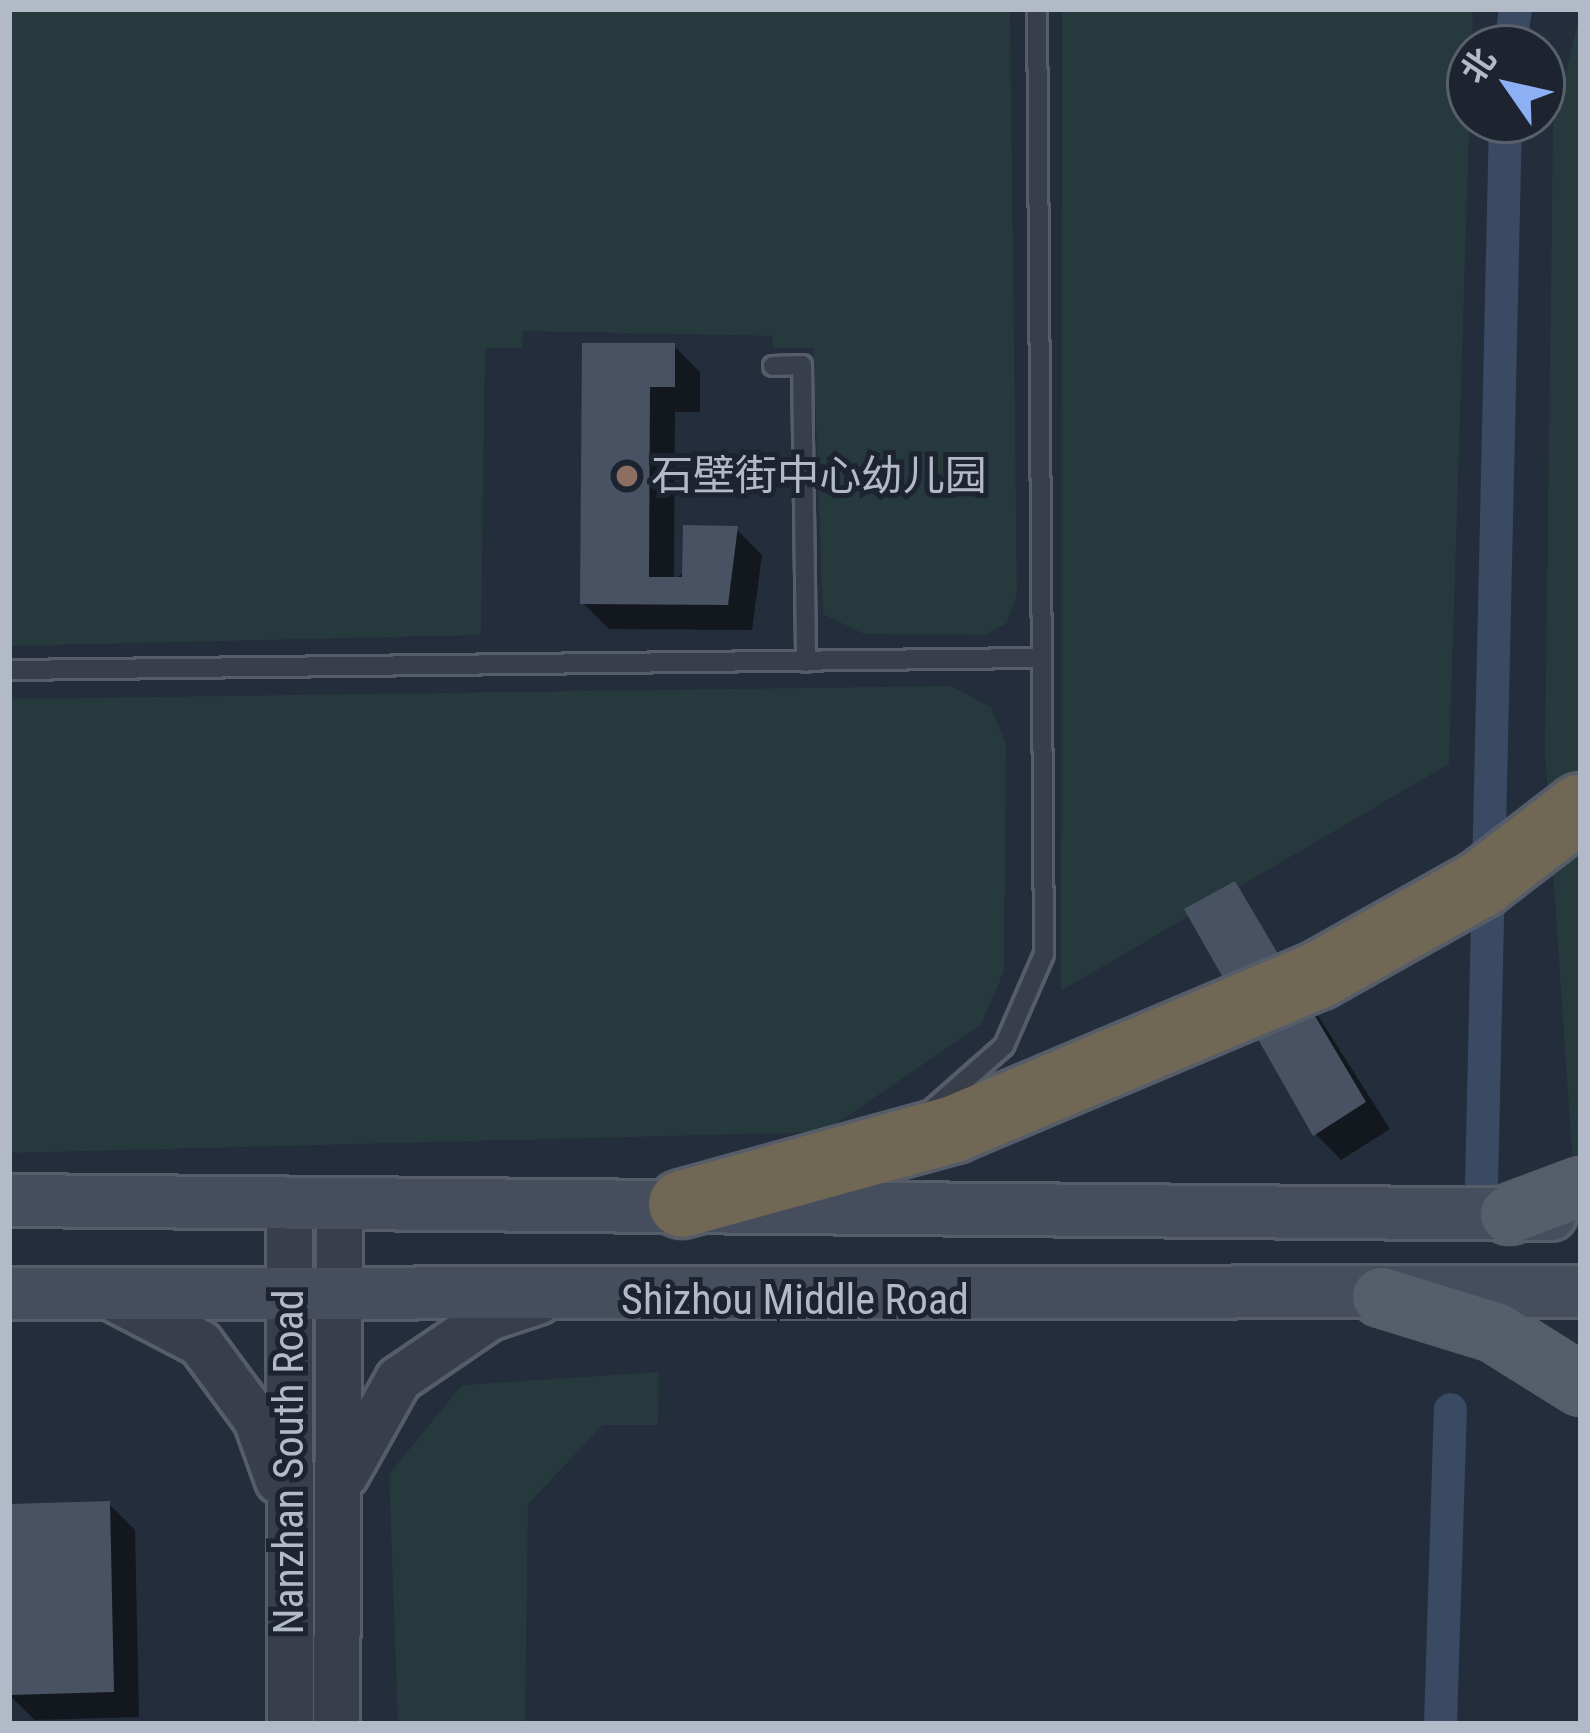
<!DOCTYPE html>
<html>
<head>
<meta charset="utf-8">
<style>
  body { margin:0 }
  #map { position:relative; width:1590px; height:1733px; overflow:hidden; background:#242d3b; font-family:"Roboto Condensed","Noto Sans SC",sans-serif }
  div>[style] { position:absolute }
  .green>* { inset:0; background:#26393c }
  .shadow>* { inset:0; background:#0007 }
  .canal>* { height:33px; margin:-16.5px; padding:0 16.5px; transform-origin:16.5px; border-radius:16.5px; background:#3a4a63 }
  .building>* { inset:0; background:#485262 }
  .roads { filter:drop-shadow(3px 0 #565d69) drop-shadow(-3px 0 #565d69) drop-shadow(0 3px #565d69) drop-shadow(0 -3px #565d69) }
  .service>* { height:18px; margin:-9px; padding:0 9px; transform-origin:9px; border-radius:9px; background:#383f4b }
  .tertiary>* { height:45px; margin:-22.5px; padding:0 22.5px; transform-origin:22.5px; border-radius:22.5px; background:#383f4b }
  .secondary>* { height:51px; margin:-25.5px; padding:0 25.5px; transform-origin:25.5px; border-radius:25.5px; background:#464e5e }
  .primary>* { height:57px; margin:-28.5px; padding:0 28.5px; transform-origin:28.5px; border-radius:28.5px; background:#565e6b }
  .motorway>* { height:66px; margin:-33px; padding:0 33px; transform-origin:33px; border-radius:33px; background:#716755 }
  .dots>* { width:33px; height:33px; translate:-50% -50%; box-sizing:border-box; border:6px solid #1d2430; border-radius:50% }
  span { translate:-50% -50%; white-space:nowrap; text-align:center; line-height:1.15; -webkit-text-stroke:10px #1d2430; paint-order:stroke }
  .poi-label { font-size:42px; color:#b3bac7 }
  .left { translate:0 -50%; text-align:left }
  .street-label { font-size:42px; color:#b3bac7 }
  .frame { position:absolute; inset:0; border:12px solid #b3bac7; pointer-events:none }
  .north { position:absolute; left:1446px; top:24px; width:120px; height:120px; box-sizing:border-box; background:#1d2430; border:3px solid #59606c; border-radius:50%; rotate:304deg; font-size:33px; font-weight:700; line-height:48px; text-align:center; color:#b3bac7 }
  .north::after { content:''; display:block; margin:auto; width:42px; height:54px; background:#8cb0f3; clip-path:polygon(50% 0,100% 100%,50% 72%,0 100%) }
</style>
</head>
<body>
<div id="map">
  <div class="green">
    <i style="clip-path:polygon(9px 9px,1010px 9px,1017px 594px,1007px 623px,985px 635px,864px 634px,823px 614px,813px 348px,773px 348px,772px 336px,523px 331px,522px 348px,485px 348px,481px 635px,9px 646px)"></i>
    <i style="clip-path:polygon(1062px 9px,1473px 9px,1449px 764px,1061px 991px)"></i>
    <i style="clip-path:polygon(1581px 11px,1581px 1162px,1573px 1169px,1545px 753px,1553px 121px)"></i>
    <i style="clip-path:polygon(951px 686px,991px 707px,1006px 744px,1004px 971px,981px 1025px,824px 1132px,9px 1153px,9px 699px)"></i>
    <i style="clip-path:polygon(659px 1372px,658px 1425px,603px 1425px,528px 1504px,525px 1724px,398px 1724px,389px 1474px,462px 1385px)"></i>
  </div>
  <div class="shadow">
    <i style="clip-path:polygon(585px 346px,674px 346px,700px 372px,700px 412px,675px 412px,674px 580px,736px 529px,762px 555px,752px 630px,609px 629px,583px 603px)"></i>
    <i style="clip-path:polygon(1235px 885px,1390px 1129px,1341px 1160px,1316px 1134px)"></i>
    <i style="clip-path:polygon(109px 1504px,135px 1530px,139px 1717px,35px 1720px,9px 1695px,9px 1506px)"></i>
  </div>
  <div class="canal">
    <i style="left:1510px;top:48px;width:39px;rotate:-83deg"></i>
    <i style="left:1481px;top:1185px;width:1065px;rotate:-88.71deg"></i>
    <i style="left:1440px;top:1724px;width:315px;rotate:-88.2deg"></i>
  </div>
  <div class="building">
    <i style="clip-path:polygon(582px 343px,675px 343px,675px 387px,650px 387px,649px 577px,682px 577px,683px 525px,738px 526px,728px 605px,580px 604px)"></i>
    <i style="clip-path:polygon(1235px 881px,1366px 1102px,1313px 1136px,1184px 909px)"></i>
    <i style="clip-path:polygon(110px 1501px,114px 1692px,9px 1695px,9px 1504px)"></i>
  </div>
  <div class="roads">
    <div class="service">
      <i style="left:773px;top:366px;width:29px;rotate:-2deg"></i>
      <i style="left:802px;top:365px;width:297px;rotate:89.2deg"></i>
      <i style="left:9px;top:670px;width:1028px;rotate:-0.67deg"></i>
      <i style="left:930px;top:1111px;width:98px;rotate:-41.3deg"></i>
      <i style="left:1004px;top:1046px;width:100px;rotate:-66.5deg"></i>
      <i style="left:1044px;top:954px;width:945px;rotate:-90.42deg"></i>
    </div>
    <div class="tertiary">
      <i style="left:289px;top:1200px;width:524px;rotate:89.89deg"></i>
      <i style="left:108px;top:1295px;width:104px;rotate:27.6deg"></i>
      <i style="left:200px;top:1343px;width:94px;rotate:53.6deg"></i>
      <i style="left:256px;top:1419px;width:65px;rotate:70.2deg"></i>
      <i style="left:345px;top:1474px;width:109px;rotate:-60.8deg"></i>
      <i style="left:398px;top:1379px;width:110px;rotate:-34.3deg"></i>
      <i style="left:489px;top:1317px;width:51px;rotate:-18.4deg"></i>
      <i style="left:336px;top:1724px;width:523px;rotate:-89.67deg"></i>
    </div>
    <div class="secondary">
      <i style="left:9px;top:1200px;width:1541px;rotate:0.52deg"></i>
      <i style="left:9px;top:1293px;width:1572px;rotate:-0.07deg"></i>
    </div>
    <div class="primary">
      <i style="left:1509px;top:1214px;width:77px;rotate:-20.6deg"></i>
      <i style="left:1381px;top:1296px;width:119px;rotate:17.1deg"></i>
      <i style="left:1495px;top:1331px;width:102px;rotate:32.1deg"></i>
    </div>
    <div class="motorway">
      <i style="left:682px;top:1204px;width:282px;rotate:-15.4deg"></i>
      <i style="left:954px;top:1129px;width:394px;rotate:-22.9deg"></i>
      <i style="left:1317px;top:976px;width:188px;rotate:-29.3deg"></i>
      <i style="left:1481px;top:884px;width:126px;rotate:-37.6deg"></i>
    </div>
  </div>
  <div class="dots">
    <i style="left:627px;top:476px;background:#8d6e63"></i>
  </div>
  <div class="poi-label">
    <span class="left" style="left:651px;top:476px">石壁街中心幼儿园</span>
  </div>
  <div class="street-label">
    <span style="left:795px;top:1300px">Shizhou Middle Road</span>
    <span style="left:289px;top:1462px;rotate:-90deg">Nanzhan South Road</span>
  </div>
  <div class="frame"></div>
  <div class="north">北</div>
</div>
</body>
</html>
